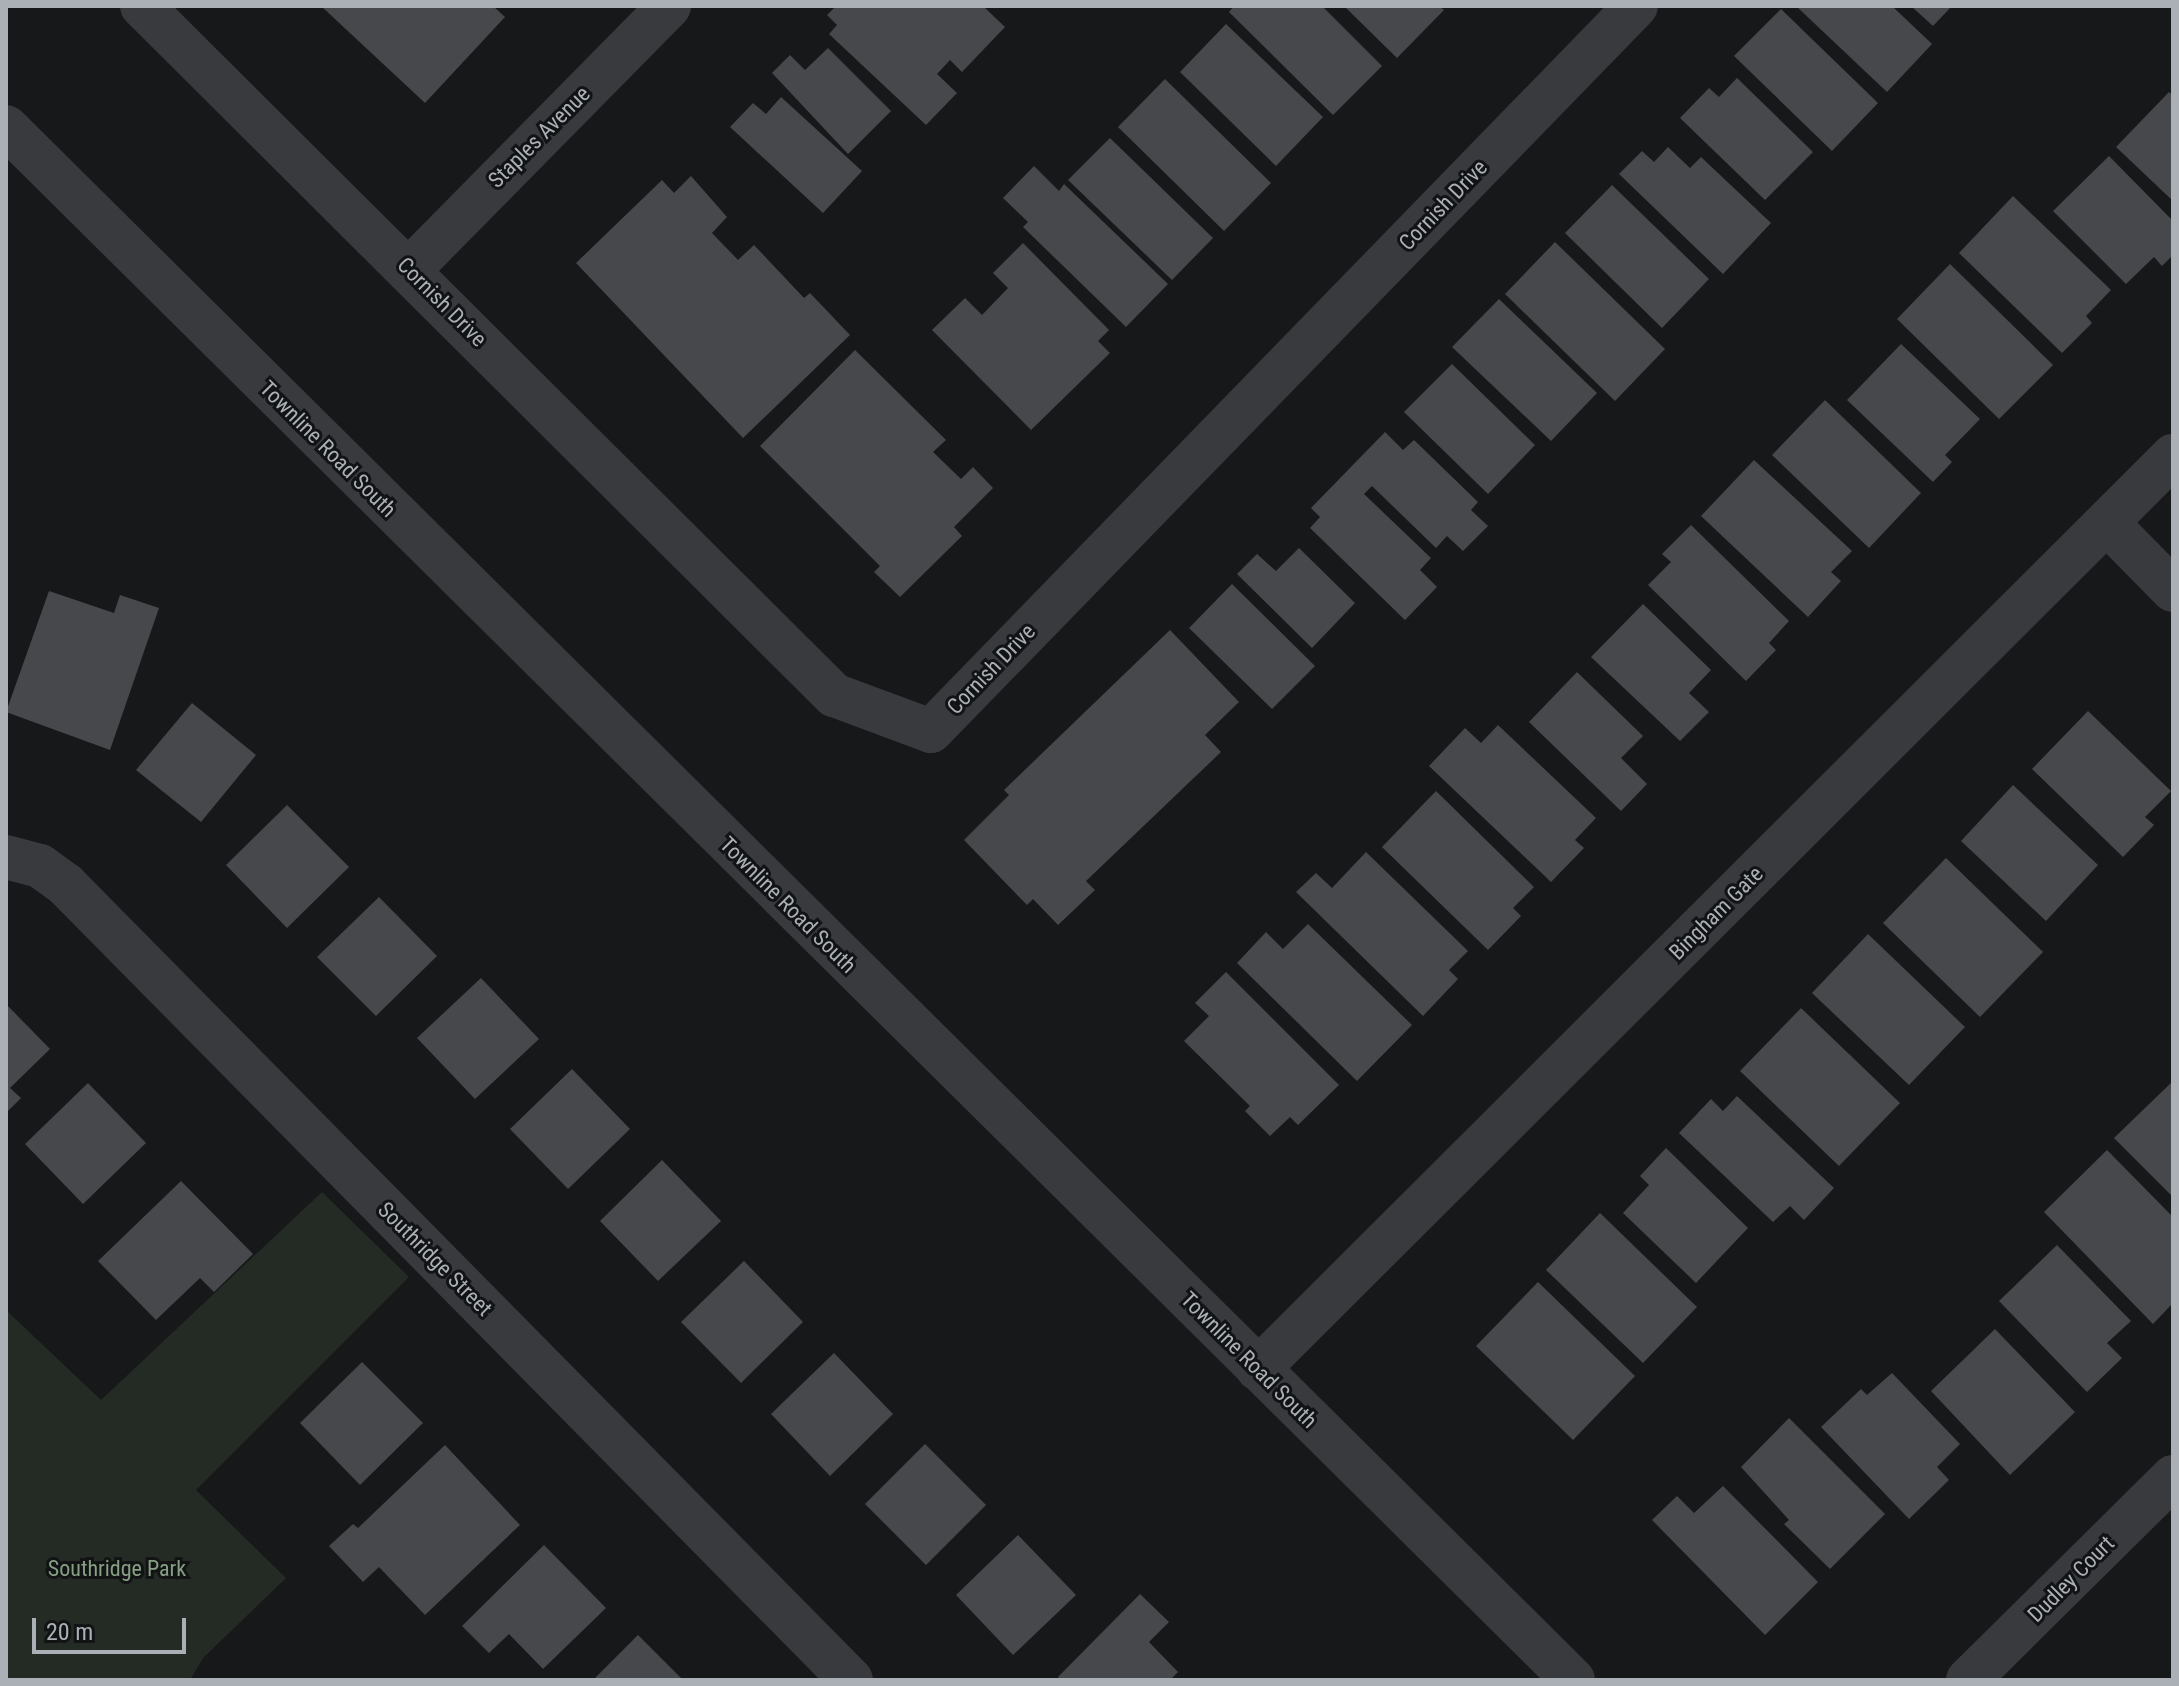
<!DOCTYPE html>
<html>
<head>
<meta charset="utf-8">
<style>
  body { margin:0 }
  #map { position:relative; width:2179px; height:1686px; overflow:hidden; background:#171819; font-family:"Roboto Condensed",sans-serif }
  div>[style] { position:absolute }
  .green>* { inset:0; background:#242b24 }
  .building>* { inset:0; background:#47484b }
  .minor>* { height:44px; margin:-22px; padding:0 22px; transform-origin:22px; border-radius:22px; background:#393a3e }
  .tertiary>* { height:44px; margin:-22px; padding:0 22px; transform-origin:22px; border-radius:22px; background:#393a3e }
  span { translate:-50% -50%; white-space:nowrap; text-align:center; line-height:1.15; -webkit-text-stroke:6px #121314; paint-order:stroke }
  .street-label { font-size:22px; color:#abb0b7 }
  .park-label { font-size:22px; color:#86a084 }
  .frame { position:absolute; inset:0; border:8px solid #abb0b7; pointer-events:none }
  .scale { position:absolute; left:32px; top:1618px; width:154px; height:36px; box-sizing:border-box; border:4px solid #abb0b7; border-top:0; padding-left:10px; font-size:24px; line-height:28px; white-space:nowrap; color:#abb0b7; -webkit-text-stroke:6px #121314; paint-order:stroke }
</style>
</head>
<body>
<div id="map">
  <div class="green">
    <i style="clip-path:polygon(322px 1192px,409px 1277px,196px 1490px,286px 1578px,203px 1658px,190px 1680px,6px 1680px,6px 1310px,101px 1400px)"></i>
  </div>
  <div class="building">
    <i style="clip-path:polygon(321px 6px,493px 6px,505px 17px,425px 103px)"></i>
    <i style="clip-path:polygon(836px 6px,983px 6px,1005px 27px,962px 72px,950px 60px,937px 74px,957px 93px,926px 125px,829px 34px,837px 25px,827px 15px)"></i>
    <i style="clip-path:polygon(1234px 6px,1322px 6px,1382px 66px,1333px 115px,1229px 12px)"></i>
    <i style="clip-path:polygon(1344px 6px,1439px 6px,1444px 10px,1397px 58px)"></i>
    <i style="clip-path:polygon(1796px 6px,1892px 6px,1932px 44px,1887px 92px)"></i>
    <i style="clip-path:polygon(1911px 6px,1952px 6px,1933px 26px)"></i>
    <i style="clip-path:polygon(1781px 9px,1878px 103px,1832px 151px,1734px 56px)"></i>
    <i style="clip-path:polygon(1226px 24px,1323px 117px,1276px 166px,1180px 72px)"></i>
    <i style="clip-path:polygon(828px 48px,891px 111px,848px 154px,772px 73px,790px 55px,805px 70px)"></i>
    <i style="clip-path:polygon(1737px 78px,1813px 152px,1765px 200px,1680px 118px,1709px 88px,1719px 97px)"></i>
    <i style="clip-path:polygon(1165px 79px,1271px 183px,1224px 231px,1118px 127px)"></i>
    <i style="clip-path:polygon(2169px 92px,2173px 96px,2173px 201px,2116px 147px)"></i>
    <i style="clip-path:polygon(781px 97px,862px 171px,823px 213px,730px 127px,753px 103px,766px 114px)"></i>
    <i style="clip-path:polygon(1110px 138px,1213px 238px,1172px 280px,1068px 180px)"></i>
    <i style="clip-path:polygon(1668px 147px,1690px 168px,1701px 157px,1771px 223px,1723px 274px,1619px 174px,1642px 151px,1654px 162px)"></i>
    <i style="clip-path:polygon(2109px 156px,2173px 221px,2173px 255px,2162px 266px,2154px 257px,2126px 284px,2053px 211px)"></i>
    <i style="clip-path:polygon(1034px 166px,1059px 191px,1064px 184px,1168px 284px,1126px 327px,1023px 227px,1028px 222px,1003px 198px)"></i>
    <i style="clip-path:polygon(691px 176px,727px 217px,712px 233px,738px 260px,754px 245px,804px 298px,810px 293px,850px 335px,743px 438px,576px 263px,662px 180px,674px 193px)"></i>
    <i style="clip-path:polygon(1612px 185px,1709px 279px,1662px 328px,1565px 233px)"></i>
    <i style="clip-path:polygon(2013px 196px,2111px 290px,2086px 316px,2092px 323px,2062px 353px,1959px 253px)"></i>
    <i style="clip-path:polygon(1555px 242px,1665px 349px,1615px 401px,1505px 294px)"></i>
    <i style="clip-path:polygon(1023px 243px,1109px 330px,1098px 341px,1110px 353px,1031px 430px,932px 330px,965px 298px,982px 315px,1008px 288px,993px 273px)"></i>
    <i style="clip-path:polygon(1950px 264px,2053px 365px,1999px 419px,1897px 319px)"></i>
    <i style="clip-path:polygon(1499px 299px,1597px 393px,1551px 441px,1452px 347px)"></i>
    <i style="clip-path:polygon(1901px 344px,1980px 419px,1945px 455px,1952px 462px,1933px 482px,1847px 400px)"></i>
    <i style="clip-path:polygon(855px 350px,946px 440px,933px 452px,961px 479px,973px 467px,993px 488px,954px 527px,962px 536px,900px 597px,874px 572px,880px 566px,760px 446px)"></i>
    <i style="clip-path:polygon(1452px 364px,1535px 445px,1488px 494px,1404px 412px)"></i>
    <i style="clip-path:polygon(1825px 400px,1921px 493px,1869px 548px,1772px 455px)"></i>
    <i style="clip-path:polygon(1385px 432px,1403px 450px,1414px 440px,1478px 502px,1471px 510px,1488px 526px,1463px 551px,1447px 536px,1436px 548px,1372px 486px,1364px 494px,1431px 558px,1420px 570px,1437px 587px,1405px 620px,1310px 528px,1320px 517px,1311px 508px)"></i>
    <i style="clip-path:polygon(1754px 460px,1852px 551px,1831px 572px,1841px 581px,1808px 617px,1701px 516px)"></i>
    <i style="clip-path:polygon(1691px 525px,1789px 621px,1769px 643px,1776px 650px,1746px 681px,1648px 585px,1671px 562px,1662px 554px)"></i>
    <i style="clip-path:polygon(1299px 548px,1355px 603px,1312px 648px,1237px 574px,1257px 554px,1276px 571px)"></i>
    <i style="clip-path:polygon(1232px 584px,1315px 666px,1272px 709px,1189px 628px)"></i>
    <i style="clip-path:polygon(49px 591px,114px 613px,120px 595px,159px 608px,110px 750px,6px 712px)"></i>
    <i style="clip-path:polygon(1643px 604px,1711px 670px,1689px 693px,1709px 712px,1680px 741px,1591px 657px)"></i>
    <i style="clip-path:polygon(1170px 630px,1239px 702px,1205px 735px,1221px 752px,1086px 881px,1095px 890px,1058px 925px,1033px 899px,1027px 905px,964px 840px,1009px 795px,1004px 790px)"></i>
    <i style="clip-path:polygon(1577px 672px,1643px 736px,1621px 758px,1647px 784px,1621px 811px,1529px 722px)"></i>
    <i style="clip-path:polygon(192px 703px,256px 755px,201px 822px,136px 770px)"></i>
    <i style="clip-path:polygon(2088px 711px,2171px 791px,2145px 817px,2154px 825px,2123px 857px,2032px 769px)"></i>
    <i style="clip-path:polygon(1498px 725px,1596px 818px,1575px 840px,1584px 848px,1551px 882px,1429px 766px,1465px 728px,1481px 743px)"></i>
    <i style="clip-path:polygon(2013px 785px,2098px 865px,2046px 921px,1961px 841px)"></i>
    <i style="clip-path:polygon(1436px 791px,1534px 887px,1513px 908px,1521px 916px,1488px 950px,1382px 847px)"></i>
    <i style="clip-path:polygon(287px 805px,349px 867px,287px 928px,226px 865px)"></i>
    <i style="clip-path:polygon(1366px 852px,1468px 951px,1449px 970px,1458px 979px,1423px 1016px,1296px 892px,1316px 873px,1332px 888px)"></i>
    <i style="clip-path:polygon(1946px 858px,2043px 952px,1980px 1017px,1883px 923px)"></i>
    <i style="clip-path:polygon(379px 897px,437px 956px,376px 1016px,317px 957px)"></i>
    <i style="clip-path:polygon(1308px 924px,1412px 1025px,1357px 1081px,1237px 963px,1266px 932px,1283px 949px)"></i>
    <i style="clip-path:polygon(1868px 934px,1965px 1027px,1909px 1085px,1812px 993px)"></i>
    <i style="clip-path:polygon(1226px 972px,1339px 1085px,1298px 1125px,1290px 1117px,1270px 1136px,1245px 1111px,1250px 1106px,1184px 1041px,1209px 1016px,1195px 1003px)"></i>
    <i style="clip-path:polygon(481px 978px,539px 1039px,475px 1099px,417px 1038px)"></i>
    <i style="clip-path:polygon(6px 1004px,50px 1049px,10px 1088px,21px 1098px,6px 1113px)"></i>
    <i style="clip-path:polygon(1801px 1008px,1900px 1103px,1839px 1166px,1740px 1071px)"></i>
    <i style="clip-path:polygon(572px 1069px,630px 1129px,568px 1189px,510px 1129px)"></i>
    <i style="clip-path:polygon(2173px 1081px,2173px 1197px,2114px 1138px)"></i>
    <i style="clip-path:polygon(88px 1083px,146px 1143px,83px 1204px,25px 1144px)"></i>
    <i style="clip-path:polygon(1737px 1096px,1834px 1188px,1804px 1220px,1790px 1206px,1773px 1222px,1679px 1133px,1711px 1099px,1723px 1111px)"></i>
    <i style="clip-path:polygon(1666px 1148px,1748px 1228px,1696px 1283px,1623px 1213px,1649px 1185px,1640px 1176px)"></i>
    <i style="clip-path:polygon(2107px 1150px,2173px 1217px,2173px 1303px,2153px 1324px,2044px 1212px)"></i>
    <i style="clip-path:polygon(662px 1160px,721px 1221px,658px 1281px,600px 1221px)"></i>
    <i style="clip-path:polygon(181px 1181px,253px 1254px,214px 1292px,200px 1278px,156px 1320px,98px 1261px)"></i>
    <i style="clip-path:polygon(1600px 1213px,1697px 1307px,1643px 1363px,1546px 1270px)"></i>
    <i style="clip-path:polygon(2057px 1245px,2131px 1321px,2107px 1343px,2122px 1358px,2087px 1392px,1999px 1301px)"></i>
    <i style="clip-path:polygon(744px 1261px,803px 1322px,741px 1383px,681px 1322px)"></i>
    <i style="clip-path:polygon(1538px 1282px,1635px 1376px,1573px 1440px,1476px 1346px)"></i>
    <i style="clip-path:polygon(1995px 1329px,2075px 1412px,2010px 1475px,1931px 1391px)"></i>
    <i style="clip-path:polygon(834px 1353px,893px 1414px,830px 1476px,771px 1414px)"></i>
    <i style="clip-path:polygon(362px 1362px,423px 1423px,360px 1485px,300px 1423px)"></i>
    <i style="clip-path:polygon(1892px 1373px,1960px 1444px,1937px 1467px,1949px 1480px,1909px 1519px,1821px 1427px,1861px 1389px,1867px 1395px)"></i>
    <i style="clip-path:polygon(1789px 1418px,1885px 1514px,1830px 1569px,1784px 1524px,1789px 1520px,1741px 1467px)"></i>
    <i style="clip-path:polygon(925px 1444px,986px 1505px,926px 1565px,865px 1504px)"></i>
    <i style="clip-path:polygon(445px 1445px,520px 1525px,425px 1615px,379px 1567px,363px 1582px,329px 1546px,353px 1524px,358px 1528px)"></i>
    <i style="clip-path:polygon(1723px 1486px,1818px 1582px,1765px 1635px,1652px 1520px,1677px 1496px,1694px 1513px)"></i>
    <i style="clip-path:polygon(1018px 1535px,1076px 1595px,1013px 1655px,956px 1595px)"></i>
    <i style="clip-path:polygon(544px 1545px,606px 1608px,543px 1669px,509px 1634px,489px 1653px,462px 1626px)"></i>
    <i style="clip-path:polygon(1140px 1594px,1169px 1622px,1149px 1642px,1178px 1672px,1170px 1680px,1061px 1680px,1058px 1677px)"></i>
    <i style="clip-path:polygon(638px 1635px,683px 1680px,593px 1680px)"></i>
  </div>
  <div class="minor">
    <i style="left:142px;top:6px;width:977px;rotate:44.88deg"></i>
    <i style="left:834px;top:695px;width:103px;rotate:20.4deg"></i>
    <i style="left:931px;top:731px;width:1011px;rotate:-45.8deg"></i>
    <i style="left:410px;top:269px;width:369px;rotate:-45.4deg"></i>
    <i style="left:2107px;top:523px;width:94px;rotate:45.4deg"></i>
    <i style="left:6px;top:857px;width:35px;rotate:15deg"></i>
    <i style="left:40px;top:866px;width:32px;rotate:36deg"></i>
    <i style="left:66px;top:885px;width:1117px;rotate:45.36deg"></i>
    <i style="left:1258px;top:1369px;width:1293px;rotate:-44.94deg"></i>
    <i style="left:1968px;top:1680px;width:289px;rotate:-44.7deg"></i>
  </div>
  <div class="tertiary">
    <i style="left:6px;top:127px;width:2206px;rotate:44.74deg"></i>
  </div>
  <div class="street-label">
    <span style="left:539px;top:137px;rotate:-45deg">Staples Avenue</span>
    <span style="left:1443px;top:205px;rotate:-46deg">Cornish Drive</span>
    <span style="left:442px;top:302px;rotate:45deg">Cornish Drive</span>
    <span style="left:328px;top:449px;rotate:45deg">Townline Road South</span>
    <span style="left:991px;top:669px;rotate:-46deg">Cornish Drive</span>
    <span style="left:788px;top:905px;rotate:45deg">Townline Road South</span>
    <span style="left:1716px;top:913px;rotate:-45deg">Bingham Gate</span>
    <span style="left:435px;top:1259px;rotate:45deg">Southridge Street</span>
    <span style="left:1249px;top:1360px;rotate:45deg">Townline Road South</span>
    <span style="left:2071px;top:1579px;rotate:-45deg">Dudley Court</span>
  </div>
  <div class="park-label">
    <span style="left:117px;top:1569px">Southridge Park</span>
  </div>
  <div class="frame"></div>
  <div class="scale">20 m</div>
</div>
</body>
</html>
